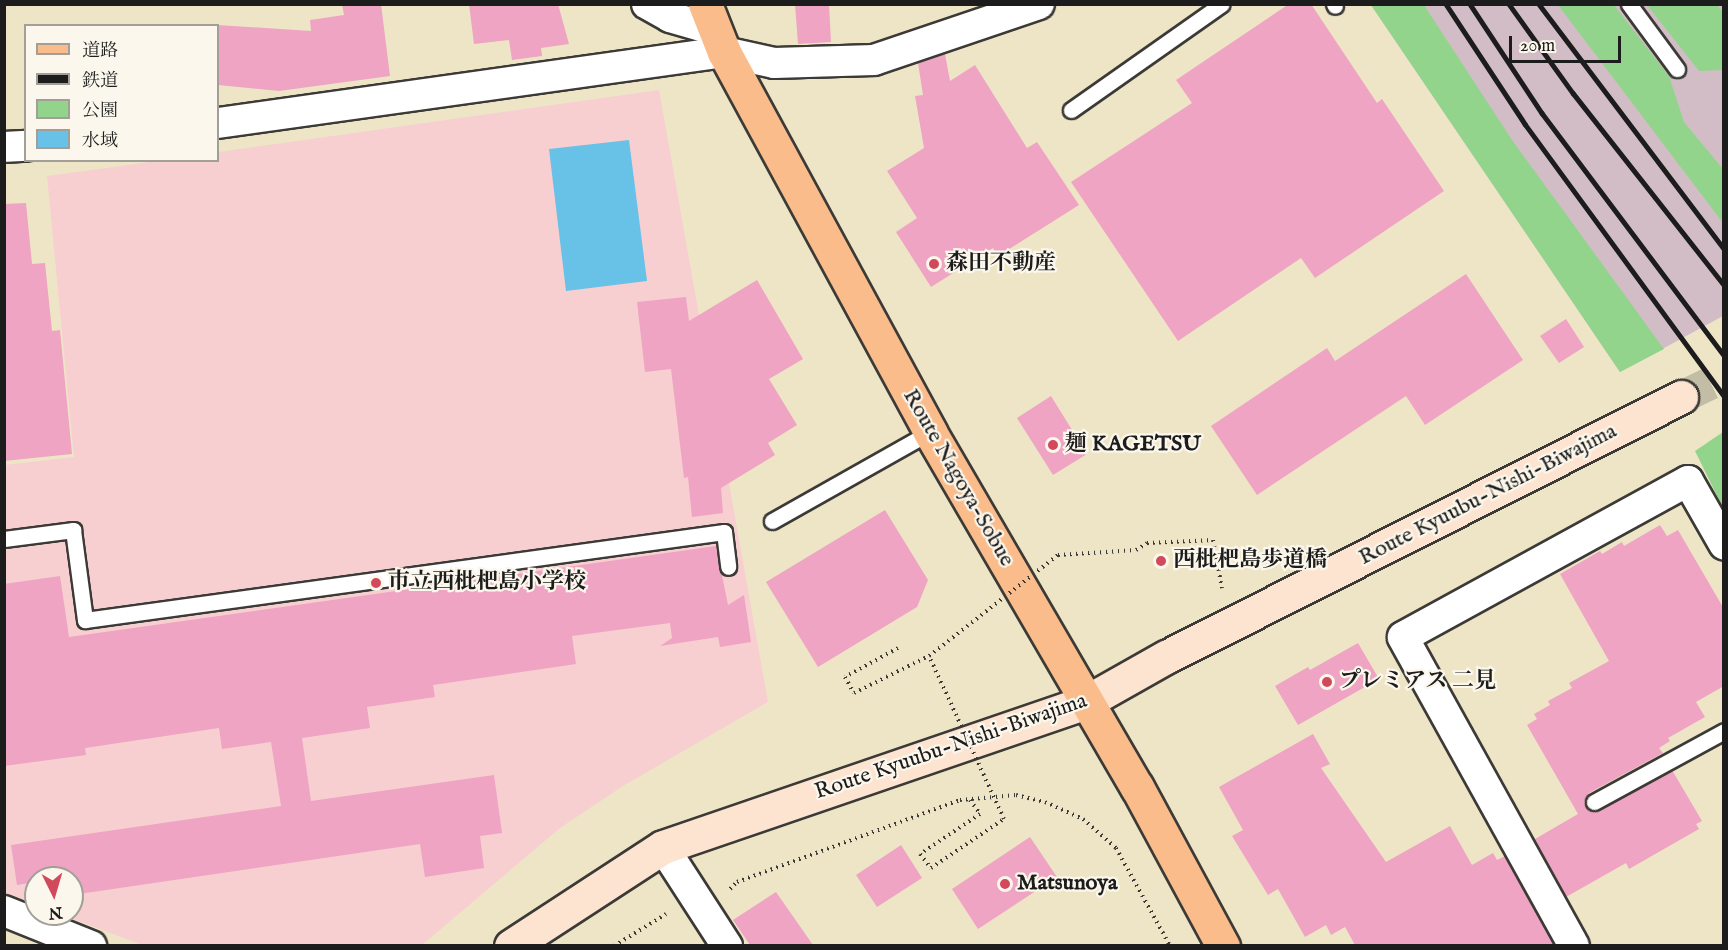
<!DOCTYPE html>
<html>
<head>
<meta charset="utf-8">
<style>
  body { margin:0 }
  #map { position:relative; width:1728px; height:950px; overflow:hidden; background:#eee5c7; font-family:"IM FELL English","Noto Serif JP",serif }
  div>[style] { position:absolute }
  .built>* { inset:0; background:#f7cfd1 }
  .industrial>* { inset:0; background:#d2bdc6 }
  .green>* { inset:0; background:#92d48b }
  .water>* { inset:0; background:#68c1e6 }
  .building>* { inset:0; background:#eea4c2 }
  .secondary-tunnel>* { height:33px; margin-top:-16.5px; transform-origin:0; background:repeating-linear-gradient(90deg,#c4bda5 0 33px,transparent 0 49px) }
  .path>* { height:4px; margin-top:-2px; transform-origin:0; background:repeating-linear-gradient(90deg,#3c3a36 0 1.5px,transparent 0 6px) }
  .roads { filter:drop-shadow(2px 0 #3c3a36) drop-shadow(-2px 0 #3c3a36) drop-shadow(0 2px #3c3a36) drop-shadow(0 -2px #3c3a36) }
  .lane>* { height:15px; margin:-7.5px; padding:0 7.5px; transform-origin:7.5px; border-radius:7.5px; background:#fff }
  .street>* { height:30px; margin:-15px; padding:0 15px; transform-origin:15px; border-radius:15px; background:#fff }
  .secondary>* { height:33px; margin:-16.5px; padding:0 16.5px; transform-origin:16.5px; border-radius:16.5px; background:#fde4d1 }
  .primary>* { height:33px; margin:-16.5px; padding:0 16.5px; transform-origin:16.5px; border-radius:16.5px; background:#fabc8b }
  .rail>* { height:4.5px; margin:-2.25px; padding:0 2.25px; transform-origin:2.25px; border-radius:2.25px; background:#1c1c1c }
  .path-bridge>* { height:4px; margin-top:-2px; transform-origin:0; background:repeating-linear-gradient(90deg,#3c3a36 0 1.5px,transparent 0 6px) }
  .dots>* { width:16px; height:16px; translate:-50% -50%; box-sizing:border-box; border:3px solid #fbf7ec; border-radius:50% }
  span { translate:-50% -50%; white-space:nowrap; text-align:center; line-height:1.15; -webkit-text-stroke:4.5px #fbf7ec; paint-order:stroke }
  .poi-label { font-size:22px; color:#1c1c1c; font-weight:700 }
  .left { translate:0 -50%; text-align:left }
  .street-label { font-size:22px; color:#1c1c1c }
  .frame { position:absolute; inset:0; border:6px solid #1c1c1c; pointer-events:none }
  .legend { position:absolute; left:24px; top:24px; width:195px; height:138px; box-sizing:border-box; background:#fbf7ec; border:2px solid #a29f99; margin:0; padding:8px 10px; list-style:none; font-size:18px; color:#1c1c1c }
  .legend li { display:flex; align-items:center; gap:12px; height:30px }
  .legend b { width:30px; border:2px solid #a29f99 }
  .north { position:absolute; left:24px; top:866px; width:60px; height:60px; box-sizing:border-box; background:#fbf7ec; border:2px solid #a29f99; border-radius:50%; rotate:175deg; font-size:16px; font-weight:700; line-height:24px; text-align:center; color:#1c1c1c }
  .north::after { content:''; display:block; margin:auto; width:21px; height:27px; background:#d1495b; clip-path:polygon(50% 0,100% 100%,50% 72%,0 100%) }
  .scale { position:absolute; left:1509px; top:36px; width:112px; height:27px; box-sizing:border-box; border:3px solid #1c1c1c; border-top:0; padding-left:8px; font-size:18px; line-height:21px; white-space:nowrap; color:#1c1c1c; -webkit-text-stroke:4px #fbf7ec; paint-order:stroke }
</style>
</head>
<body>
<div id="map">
  <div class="built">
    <i style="clip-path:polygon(659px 90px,768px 702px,623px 786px,560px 828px,422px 945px,142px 945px,60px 914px,72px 914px,72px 878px,36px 878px,36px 905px,5px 892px,4px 465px,74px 457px,47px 176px,157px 161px,218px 160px,218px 152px)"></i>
  </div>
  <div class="industrial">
    <i style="clip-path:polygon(1371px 5px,1723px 5px,1723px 316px,1620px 372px)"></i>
  </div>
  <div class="green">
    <i style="clip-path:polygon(1371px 5px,1424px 5px,1512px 140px,1664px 349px,1620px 372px)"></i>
    <i style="clip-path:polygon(1558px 5px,1614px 5px,1669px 76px,1684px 122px,1723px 169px,1723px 223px)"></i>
    <i style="clip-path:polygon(1647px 5px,1717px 5px,1723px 12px,1723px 70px,1699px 71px)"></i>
    <i style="clip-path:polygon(1723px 432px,1723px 508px,1695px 451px)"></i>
  </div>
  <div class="water">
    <i style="clip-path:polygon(629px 140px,647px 281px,566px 291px,549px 149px)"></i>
  </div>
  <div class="building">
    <i style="clip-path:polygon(342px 4px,381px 4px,390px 76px,279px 91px,218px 85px,217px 25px,311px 31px,310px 20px,344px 15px)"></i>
    <i style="clip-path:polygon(469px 4px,558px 4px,569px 44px,541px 48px,542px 56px,512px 60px,509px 40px,474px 44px)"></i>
    <i style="clip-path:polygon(795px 4px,829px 4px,831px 42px,798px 44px)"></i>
    <i style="clip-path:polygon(1289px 4px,1311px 4px,1377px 103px,1382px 99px,1444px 191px,1315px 278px,1301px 258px,1178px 341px,1071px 182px,1192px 103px,1176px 80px)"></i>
    <i style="clip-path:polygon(945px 54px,950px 81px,975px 65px,1027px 148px,1037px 142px,1079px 205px,998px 256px,993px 248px,931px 287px,896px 232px,917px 218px,887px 171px,924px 148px,915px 96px,923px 95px,918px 63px)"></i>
    <i style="clip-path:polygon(26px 203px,32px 264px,45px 263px,52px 331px,60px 330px,72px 454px,4px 461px,4px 204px)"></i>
    <i style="clip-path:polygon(1466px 274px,1523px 360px,1425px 425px,1406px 396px,1257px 495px,1211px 426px,1327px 348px,1335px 361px)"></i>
    <i style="clip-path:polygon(757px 280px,803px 359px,769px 379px,797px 425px,768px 443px,775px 455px,721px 488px,723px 513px,692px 517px,688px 477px,684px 478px,671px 369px,645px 372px,637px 302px,686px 297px,689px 321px)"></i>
    <i style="clip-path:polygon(1566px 319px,1584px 347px,1559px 363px,1540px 336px)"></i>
    <i style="clip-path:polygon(1051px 396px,1087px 454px,1053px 475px,1017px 418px)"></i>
    <i style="clip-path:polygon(885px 510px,928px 580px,917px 607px,818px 667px,766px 582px)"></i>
    <i style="clip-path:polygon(1660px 525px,1667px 536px,1678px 530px,1724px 609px,1724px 686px,1696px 702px,1705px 717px,1668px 738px,1670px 741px,1659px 748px,1663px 753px,1589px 793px,1584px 802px,1589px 811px,1598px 811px,1672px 770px,1702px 821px,1696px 824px,1699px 829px,1629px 869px,1626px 863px,1566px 897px,1535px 839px,1578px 814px,1527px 725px,1537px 719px,1534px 714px,1550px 705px,1548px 701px,1572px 688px,1569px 683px,1609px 661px,1560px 574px,1600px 551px,1602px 554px,1622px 542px,1624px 546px)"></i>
    <i style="clip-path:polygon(716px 546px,728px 605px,744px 595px,751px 642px,720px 647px,718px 637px,660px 646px,672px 638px,670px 623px,572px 636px,576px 664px,433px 685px,435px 697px,367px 707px,370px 728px,302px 738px,311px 801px,494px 775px,502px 833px,480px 836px,484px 868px,425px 877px,420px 844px,72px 895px,72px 877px,36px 878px,36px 882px,17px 885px,11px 845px,281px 806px,271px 742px,222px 749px,219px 728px,85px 748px,86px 755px,4px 766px,4px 584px,60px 576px,69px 637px)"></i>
    <i style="clip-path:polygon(1358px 643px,1379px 679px,1298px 725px,1275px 686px,1308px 667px,1310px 670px)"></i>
    <i style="clip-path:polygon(1313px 734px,1330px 764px,1321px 768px,1386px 862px,1450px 826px,1472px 865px,1493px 853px,1497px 860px,1505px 856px,1554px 945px,1355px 945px,1345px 927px,1331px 935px,1326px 925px,1305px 937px,1278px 889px,1268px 895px,1232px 836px,1243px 830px,1219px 787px)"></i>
    <i style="clip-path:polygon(1030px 837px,1057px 877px,978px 929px,952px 889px)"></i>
    <i style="clip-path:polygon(901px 845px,922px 878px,877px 907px,856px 875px)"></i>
    <i style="clip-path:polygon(776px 892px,813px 945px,750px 945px,733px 920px)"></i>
  </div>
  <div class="secondary-tunnel">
    <i style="left:1681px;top:397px;width:48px;rotate:-26deg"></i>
  </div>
  <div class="path">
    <i style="left:1058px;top:555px;width:78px;rotate:-3.7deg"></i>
    <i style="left:1136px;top:550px;width:13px;rotate:-32deg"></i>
    <i style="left:1147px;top:543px;width:66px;rotate:-2.6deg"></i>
    <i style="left:1213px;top:540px;width:49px;rotate:79.4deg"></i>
    <i style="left:898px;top:648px;width:60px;rotate:151.3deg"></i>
    <i style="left:845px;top:677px;width:18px;rotate:61deg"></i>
    <i style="left:854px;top:693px;width:84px;rotate:-26.3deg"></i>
    <i style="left:970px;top:800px;width:17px;rotate:54deg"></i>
    <i style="left:980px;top:814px;width:72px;rotate:146.3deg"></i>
    <i style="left:920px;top:854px;width:18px;rotate:52deg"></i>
    <i style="left:931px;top:868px;width:88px;rotate:-33.9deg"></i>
    <i style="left:730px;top:889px;width:10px;rotate:-45deg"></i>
    <i style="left:737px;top:882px;width:238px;rotate:-20.2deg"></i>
    <i style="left:960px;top:800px;width:56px;rotate:-5.1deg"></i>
    <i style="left:1016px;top:795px;width:30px;rotate:14deg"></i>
    <i style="left:1045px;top:802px;width:42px;rotate:24.1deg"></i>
    <i style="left:1083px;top:819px;width:44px;rotate:41.3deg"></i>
    <i style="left:1116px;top:848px;width:112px;rotate:61.1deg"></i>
    <i style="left:614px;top:946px;width:61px;rotate:-31.6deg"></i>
  </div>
  <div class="roads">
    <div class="lane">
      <i style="left:1334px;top:4px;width:2px;rotate:63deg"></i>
      <i style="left:1629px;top:4px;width:81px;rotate:53.6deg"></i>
      <i style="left:1071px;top:110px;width:184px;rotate:-35.1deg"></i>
      <i style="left:772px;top:521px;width:181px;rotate:-29.4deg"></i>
      <i style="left:4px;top:539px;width:70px;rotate:-7.4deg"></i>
      <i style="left:73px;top:530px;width:91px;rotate:82.4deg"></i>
      <i style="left:85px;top:620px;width:645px;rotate:-7.84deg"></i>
      <i style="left:724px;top:532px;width:35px;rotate:83deg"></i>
      <i style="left:1594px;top:802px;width:148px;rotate:-28.6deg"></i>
    </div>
    <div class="street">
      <i style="left:647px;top:4px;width:26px;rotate:29deg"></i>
      <i style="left:670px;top:17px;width:47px;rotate:16.1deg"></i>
      <i style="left:218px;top:123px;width:511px;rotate:-7.99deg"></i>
      <i style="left:724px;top:52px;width:51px;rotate:12.4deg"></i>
      <i style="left:774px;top:63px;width:100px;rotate:-1.7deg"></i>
      <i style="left:874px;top:60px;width:174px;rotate:-18.7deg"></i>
      <i style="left:4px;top:147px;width:22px;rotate:-3deg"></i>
      <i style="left:663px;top:847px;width:118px;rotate:57.1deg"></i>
      <i style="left:4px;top:911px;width:94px;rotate:21.9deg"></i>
      <i style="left:1574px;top:946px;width:353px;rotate:-119deg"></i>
      <i style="left:1403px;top:637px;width:325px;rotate:-28.7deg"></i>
      <i style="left:1688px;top:481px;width:73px;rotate:60.3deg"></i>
    </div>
    <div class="secondary">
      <i style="left:511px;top:946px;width:181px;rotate:-33.1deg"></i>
      <i style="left:663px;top:847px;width:447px;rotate:-18.9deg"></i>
      <i style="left:1086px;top:702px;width:92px;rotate:-29.4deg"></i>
      <i style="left:1166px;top:657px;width:577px;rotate:-26.79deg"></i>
    </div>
    <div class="primary">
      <i style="left:705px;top:4px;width:52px;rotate:68.4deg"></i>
      <i style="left:724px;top:52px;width:432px;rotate:61.5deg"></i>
      <i style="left:930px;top:432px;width:411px;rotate:59.8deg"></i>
      <i style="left:1137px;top:787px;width:181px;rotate:61.6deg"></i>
    </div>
  </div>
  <div class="rail">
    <i style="left:1446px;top:4px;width:144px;rotate:56.6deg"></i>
    <i style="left:1525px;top:124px;width:337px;rotate:53.8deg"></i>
    <i style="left:1470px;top:4px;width:131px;rotate:56.6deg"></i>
    <i style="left:1542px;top:113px;width:303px;rotate:53.1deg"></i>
    <i style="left:1509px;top:4px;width:110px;rotate:54.3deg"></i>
    <i style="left:1573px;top:93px;width:244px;rotate:51.8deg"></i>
    <i style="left:1539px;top:4px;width:307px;rotate:52.9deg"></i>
  </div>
  <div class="path-bridge">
    <i style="left:1004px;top:819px;width:179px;rotate:-114.7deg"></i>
    <i style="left:929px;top:656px;width:164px;rotate:-38.1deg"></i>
  </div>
  <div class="dots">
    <i style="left:934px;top:264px;background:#d1495b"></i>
    <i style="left:1053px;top:445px;background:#d1495b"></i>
    <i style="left:1161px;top:561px;background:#d1495b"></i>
    <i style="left:376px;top:583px;background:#d1495b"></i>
    <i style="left:1327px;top:682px;background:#d1495b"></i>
    <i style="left:1005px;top:884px;background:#d1495b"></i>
  </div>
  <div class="poi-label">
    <span class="left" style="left:946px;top:264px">森田不動産</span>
    <span class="left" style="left:1065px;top:445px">麺 KAGETSU</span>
    <span class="left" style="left:1173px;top:561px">西枇杷島歩道橋</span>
    <span class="left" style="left:388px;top:583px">市立西枇杷島小学校</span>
    <span class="left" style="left:1339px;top:682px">プレミアス 二見</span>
    <span class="left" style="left:1017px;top:884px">Matsunoya</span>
  </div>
  <div class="street-label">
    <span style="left:958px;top:478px;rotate:60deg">Route Nagoya-Sobue</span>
    <span style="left:1488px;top:495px;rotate:-27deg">Route Kyuubu-Nishi-Biwajima</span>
    <span style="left:951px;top:747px;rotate:-19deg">Route Kyuubu-Nishi-Biwajima</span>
  </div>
  <div class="frame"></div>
  <ul class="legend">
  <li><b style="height:8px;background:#fabc8b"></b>道路</li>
  <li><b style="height:8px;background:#1c1c1c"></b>鉄道</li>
  <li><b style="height:16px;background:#92d48b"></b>公園</li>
  <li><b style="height:16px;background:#68c1e6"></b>水域</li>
  </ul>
  <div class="north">N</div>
  <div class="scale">20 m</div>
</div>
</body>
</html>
